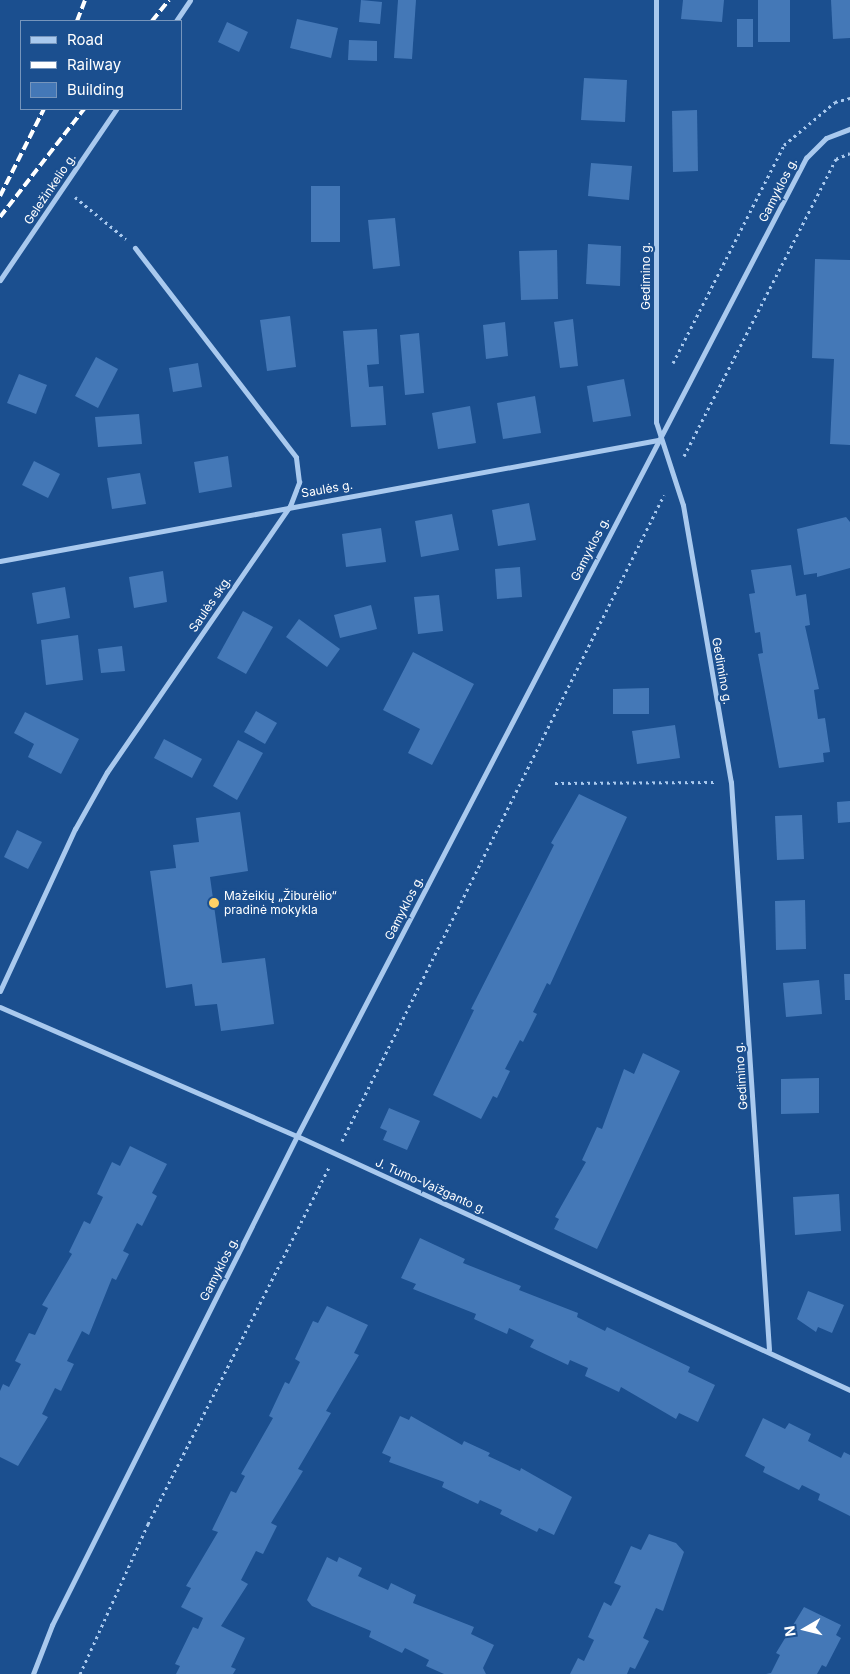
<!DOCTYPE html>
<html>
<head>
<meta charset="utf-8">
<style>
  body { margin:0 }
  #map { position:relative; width:850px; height:1674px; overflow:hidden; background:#1b4f8f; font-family:Inter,sans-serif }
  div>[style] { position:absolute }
  .building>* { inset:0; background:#4478b7 }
  .path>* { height:3px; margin-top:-1.5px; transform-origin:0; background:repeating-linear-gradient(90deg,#a9c9ee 0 2.5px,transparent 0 6.5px) }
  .street>* { height:5px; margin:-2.5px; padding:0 2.5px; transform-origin:2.5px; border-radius:2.5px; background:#a9c9ee }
  .rail>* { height:4px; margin-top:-2px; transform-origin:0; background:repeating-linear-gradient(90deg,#fff 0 9px,transparent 0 13px) }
  .dots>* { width:14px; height:14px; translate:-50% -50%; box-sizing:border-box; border:2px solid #1b4f8f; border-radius:50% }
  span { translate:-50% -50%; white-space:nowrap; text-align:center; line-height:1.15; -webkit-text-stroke:4.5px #1b4f8f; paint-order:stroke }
  .street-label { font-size:12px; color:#fff }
  .poi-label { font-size:12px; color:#fff }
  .left { translate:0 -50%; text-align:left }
  .legend { position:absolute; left:20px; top:20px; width:162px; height:90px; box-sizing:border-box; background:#1b4f8f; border:1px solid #7695bc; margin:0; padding:6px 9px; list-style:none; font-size:15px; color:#fff }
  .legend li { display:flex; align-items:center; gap:10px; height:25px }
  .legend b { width:25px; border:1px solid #7695bc }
  .north { position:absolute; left:780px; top:1604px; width:50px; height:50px; -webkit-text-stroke:4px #1b4f8f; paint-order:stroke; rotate:262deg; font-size:14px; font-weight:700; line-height:20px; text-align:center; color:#fff }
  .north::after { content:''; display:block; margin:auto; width:18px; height:22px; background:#fff; clip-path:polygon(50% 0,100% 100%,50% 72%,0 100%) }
</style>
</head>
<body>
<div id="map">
  <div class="building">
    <i style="clip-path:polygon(361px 0,382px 2px,380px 24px,359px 22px)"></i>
    <i style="clip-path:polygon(398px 0,416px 0,412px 59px,394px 58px)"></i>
    <i style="clip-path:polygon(683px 0,724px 0,722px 22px,681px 19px)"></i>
    <i style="clip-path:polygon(758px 0,790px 0,790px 42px,758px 42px)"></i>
    <i style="clip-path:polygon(831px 0,850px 0,850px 38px,833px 39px)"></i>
    <i style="clip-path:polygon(297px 19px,338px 28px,331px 58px,290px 48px)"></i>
    <i style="clip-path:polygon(737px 19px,753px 19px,753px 47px,737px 47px)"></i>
    <i style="clip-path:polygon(227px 22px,248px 32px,239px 52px,218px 42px)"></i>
    <i style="clip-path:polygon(349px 40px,377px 41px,377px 61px,348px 60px)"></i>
    <i style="clip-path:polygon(584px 78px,627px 80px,625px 122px,581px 120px)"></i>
    <i style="clip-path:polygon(697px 110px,698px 171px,673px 172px,672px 111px)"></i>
    <i style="clip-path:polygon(591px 163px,632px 166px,629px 200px,588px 196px)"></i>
    <i style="clip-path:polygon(311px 186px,340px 186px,340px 242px,311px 242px)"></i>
    <i style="clip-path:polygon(395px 218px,400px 266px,373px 269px,368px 220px)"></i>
    <i style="clip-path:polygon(588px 244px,621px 246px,620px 286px,586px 284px)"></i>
    <i style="clip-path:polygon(557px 250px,558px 299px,521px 300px,519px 251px)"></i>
    <i style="clip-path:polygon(815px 259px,850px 260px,850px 445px,830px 444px,834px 359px,812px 358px)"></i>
    <i style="clip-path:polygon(290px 316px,296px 367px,267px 371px,260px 320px)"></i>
    <i style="clip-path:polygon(573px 319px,578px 366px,560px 368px,554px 322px)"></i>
    <i style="clip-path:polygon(505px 322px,508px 356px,486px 359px,483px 325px)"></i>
    <i style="clip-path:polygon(377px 329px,379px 364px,367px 365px,369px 387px,383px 386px,386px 425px,351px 427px,343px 331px)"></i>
    <i style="clip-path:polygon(419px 333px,424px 393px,405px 395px,400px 335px)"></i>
    <i style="clip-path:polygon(96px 357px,118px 369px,98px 408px,75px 396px)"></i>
    <i style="clip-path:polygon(198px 363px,202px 387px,173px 392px,169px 368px)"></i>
    <i style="clip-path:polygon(19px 374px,47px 385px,36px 414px,7px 403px)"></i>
    <i style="clip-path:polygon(624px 379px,631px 416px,593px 422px,587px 386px)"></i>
    <i style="clip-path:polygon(535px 396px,541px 433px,503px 439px,497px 403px)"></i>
    <i style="clip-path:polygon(470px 406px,476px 443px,438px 449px,432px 413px)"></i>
    <i style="clip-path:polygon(139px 414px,142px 444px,98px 447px,95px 417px)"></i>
    <i style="clip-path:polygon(228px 456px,232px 487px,199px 493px,194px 462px)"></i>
    <i style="clip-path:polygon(34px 461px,60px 474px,48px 498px,22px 485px)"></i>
    <i style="clip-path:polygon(140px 473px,146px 504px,112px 509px,107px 478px)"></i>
    <i style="clip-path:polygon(529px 503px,536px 540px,498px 546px,492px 510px)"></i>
    <i style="clip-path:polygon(452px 514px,459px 550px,421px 557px,415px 521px)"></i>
    <i style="clip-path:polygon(846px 517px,850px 522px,850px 568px,817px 577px,817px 573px,804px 575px,797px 529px)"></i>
    <i style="clip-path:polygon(381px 528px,386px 562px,346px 567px,342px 534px)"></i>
    <i style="clip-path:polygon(791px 565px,796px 596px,806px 594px,810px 625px,805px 626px,819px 689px,814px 690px,818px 719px,825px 718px,830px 752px,823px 753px,824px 762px,779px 768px,758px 654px,763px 653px,760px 632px,755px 633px,749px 594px,755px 593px,751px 570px)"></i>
    <i style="clip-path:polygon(520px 567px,522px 597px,497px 599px,495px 569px)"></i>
    <i style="clip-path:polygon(163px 571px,167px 602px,134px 608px,129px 577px)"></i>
    <i style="clip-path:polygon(65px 587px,70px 618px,37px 624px,32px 593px)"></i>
    <i style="clip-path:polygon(439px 595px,443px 631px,418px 634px,414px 597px)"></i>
    <i style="clip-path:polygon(371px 605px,377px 629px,340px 638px,334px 615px)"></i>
    <i style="clip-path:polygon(243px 611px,273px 627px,246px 674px,217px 658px)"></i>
    <i style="clip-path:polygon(299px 619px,340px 649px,327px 667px,286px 637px)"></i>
    <i style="clip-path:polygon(78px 635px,83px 680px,46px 685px,41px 640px)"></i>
    <i style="clip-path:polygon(122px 646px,125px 671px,101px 673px,98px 649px)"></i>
    <i style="clip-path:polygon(413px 652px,474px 684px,432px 765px,408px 753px,420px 729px,383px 710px)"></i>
    <i style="clip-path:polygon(649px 688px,649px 714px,613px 714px,613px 689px)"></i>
    <i style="clip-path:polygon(256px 711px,277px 723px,265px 744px,244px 732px)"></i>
    <i style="clip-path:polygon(25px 712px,79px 739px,61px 774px,28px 757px,34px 744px,14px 733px)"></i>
    <i style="clip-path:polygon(675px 725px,680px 758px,637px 764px,632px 731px)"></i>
    <i style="clip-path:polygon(164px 739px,202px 759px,192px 778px,154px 758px)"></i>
    <i style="clip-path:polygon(238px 740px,263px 753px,237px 800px,213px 786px)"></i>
    <i style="clip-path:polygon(579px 794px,627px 817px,550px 985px,547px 983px,533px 1012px,537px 1014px,523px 1042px,520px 1040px,505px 1069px,510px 1071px,497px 1098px,493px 1096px,481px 1119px,433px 1095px,474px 1010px,471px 1009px,554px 845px,551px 843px)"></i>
    <i style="clip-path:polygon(850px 801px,850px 822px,838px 823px,837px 802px)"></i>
    <i style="clip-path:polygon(240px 812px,248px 871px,210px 877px,222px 963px,265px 958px,274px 1024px,221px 1031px,217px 1004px,195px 1006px,192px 984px,166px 988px,150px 871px,176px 868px,173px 845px,199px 842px,196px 818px)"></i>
    <i style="clip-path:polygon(802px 815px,804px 859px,777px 860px,775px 816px)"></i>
    <i style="clip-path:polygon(17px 830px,42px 842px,28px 869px,4px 857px)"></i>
    <i style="clip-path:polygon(805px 900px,806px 949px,776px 950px,775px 901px)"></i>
    <i style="clip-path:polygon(844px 974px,850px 974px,850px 1000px,845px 1000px)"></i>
    <i style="clip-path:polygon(819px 980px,822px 1014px,786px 1017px,783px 983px)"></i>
    <i style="clip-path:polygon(643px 1053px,680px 1071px,597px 1249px,554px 1229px,559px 1219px,555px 1217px,586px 1162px,582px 1160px,597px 1127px,602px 1129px,624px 1069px,634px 1074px)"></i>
    <i style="clip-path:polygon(819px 1078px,819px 1113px,781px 1114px,781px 1079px)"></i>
    <i style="clip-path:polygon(389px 1108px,420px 1121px,407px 1150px,383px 1140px,387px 1131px,380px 1128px)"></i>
    <i style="clip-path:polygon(130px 1146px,167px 1164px,152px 1193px,157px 1196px,142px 1226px,137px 1223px,123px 1251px,129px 1254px,116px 1280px,112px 1278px,89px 1335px,82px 1331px,67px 1361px,74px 1364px,61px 1391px,55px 1388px,42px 1414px,48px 1417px,18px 1466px,0 1457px,0 1391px,3px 1384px,9px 1387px,21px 1364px,15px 1361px,29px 1333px,35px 1335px,48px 1308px,42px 1305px,72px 1254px,69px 1252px,84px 1221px,90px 1224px,103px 1197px,97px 1194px,112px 1162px,120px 1166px)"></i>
    <i style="clip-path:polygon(839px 1194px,841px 1231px,795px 1235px,793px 1197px)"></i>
    <i style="clip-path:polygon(420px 1238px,465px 1259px,463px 1263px,521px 1286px,519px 1290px,578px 1313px,577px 1317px,605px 1331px,607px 1327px,690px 1367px,688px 1372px,715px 1385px,698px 1422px,679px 1413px,676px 1419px,621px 1387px,619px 1392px,585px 1376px,588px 1368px,570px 1360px,568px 1365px,530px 1347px,534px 1340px,509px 1328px,507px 1334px,474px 1319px,476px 1314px,413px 1289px,416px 1284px,401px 1278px)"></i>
    <i style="clip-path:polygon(808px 1291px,844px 1305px,832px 1333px,818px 1327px,816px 1332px,797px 1319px)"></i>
    <i style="clip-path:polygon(327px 1306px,368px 1325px,354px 1353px,359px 1355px,326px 1411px,331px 1413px,298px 1469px,303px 1471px,271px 1523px,277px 1526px,263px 1554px,256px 1551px,241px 1580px,248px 1584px,221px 1626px,245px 1638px,231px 1667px,236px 1669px,233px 1674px,176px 1674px,180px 1666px,175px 1664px,193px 1627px,198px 1629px,203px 1618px,181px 1607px,191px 1588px,186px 1586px,218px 1532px,212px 1530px,231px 1491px,236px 1493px,245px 1476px,241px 1474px,273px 1418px,269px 1416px,285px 1382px,289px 1384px,300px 1362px,295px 1359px,313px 1321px,318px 1323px)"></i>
    <i style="clip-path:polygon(400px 1416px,409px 1420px,411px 1416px,462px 1445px,464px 1441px,490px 1453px,488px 1456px,520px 1471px,521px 1468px,572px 1497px,554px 1535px,539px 1528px,537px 1532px,500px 1514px,502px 1510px,480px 1500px,478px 1504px,442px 1487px,444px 1482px,389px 1462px,391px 1457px,382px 1453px)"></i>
    <i style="clip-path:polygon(763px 1418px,785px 1429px,789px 1423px,811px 1434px,808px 1441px,841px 1458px,844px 1452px,850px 1455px,850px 1516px,818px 1500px,820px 1494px,802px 1485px,799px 1490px,763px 1472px,765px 1467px,745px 1456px)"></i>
    <i style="clip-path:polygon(649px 1534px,676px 1543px,684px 1552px,663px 1611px,656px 1608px,643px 1638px,649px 1641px,635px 1669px,630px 1667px,627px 1674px,570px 1674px,578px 1658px,584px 1661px,594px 1640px,588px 1637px,604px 1602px,611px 1606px,621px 1586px,614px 1583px,631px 1546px,641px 1550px)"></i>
    <i style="clip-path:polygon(327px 1557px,337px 1562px,339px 1557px,362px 1568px,358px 1576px,388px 1590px,391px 1583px,416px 1595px,413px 1603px,474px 1627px,471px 1634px,494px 1645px,483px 1668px,486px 1674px,444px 1674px,426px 1666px,429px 1660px,405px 1648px,402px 1653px,369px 1637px,371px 1631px,312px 1606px,307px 1600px)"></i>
    <i style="clip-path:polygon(804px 1607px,841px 1625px,836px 1635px,841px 1638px,826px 1667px,822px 1665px,817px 1674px,766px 1674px,771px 1673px,780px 1655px,776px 1653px)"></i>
  </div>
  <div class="path">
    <i style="left:75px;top:197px;width:66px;rotate:39.5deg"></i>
    <i style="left:673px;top:363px;width:245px;rotate:-63deg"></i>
    <i style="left:784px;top:145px;width:67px;rotate:-40.1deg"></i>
    <i style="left:835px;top:102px;width:16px;rotate:-15deg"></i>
    <i style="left:684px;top:456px;width:334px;rotate:-62.9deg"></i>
    <i style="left:836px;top:159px;width:15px;rotate:-23deg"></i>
    <i style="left:555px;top:783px;width:161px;rotate:-0.4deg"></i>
    <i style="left:342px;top:1141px;width:722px;rotate:-63.51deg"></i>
    <i style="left:80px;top:1674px;width:165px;rotate:-65.6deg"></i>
    <i style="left:148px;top:1524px;width:400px;rotate:-63.1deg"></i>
  </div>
  <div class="street">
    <i style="left:656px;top:0;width:422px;rotate:90deg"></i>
    <i style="left:656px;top:422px;width:87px;rotate:72deg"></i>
    <i style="left:683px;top:505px;width:281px;rotate:80.2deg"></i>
    <i style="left:731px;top:782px;width:569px;rotate:86.17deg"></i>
    <i style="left:176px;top:21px;width:25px;rotate:-56deg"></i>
    <i style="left:0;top:280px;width:207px;rotate:-55.8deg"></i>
    <i style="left:0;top:561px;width:669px;rotate:-10.42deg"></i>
    <i style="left:0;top:991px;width:179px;rotate:-65.2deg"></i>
    <i style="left:75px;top:829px;width:65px;rotate:-60.7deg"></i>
    <i style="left:107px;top:772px;width:323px;rotate:-55.5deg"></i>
    <i style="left:290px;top:506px;width:26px;rotate:-69deg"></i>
    <i style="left:299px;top:482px;width:25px;rotate:-97deg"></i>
    <i style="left:296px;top:457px;width:264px;rotate:-127.6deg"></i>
    <i style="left:0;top:1007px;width:324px;rotate:23.5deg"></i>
    <i style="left:297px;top:1136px;width:609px;rotate:24.67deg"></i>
    <i style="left:33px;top:1674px;width:53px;rotate:-68.8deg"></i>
    <i style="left:52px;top:1625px;width:547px;rotate:-63.39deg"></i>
    <i style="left:297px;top:1136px;width:1103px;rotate:-62.51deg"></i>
    <i style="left:806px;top:158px;width:28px;rotate:-45deg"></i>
    <i style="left:826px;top:138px;width:26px;rotate:-21deg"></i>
  </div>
  <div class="rail">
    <i style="left:77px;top:21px;width:22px;rotate:-69deg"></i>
    <i style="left:152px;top:21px;width:27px;rotate:-51deg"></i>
    <i style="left:0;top:196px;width:97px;rotate:-63.2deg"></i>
    <i style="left:0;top:217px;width:137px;rotate:-52.1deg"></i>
  </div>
  <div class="dots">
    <i style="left:214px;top:903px;background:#ffd166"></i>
  </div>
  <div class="street-label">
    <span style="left:50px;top:189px;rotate:-56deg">Geležinkelio g.</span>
    <span style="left:778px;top:190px;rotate:-63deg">Gamyklos g.</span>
    <span style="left:646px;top:276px;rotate:-90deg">Gedimino g.</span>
    <span style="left:327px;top:489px;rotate:-10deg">Saulės g.</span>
    <span style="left:590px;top:549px;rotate:-63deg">Gamyklos g.</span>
    <span style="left:210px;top:604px;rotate:-56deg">Saulės skg.</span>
    <span style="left:722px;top:671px;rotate:80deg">Gedimino g.</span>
    <span style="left:404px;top:908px;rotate:-63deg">Gamyklos g.</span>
    <span style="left:741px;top:1076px;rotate:-94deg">Gedimino g.</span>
    <span style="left:431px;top:1186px;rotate:24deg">J. Tumo-Vaižganto g.</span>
    <span style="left:219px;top:1269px;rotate:-63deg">Gamyklos g.</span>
  </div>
  <div class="poi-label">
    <span class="left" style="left:224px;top:903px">Mažeikių „Žiburėlio“<br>pradinė mokykla</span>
  </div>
  <ul class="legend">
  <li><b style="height:6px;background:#a9c9ee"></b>Road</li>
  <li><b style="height:6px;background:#fff"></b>Railway</li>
  <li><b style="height:14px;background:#4478b7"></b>Building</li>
  </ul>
  <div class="north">N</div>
</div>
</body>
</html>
